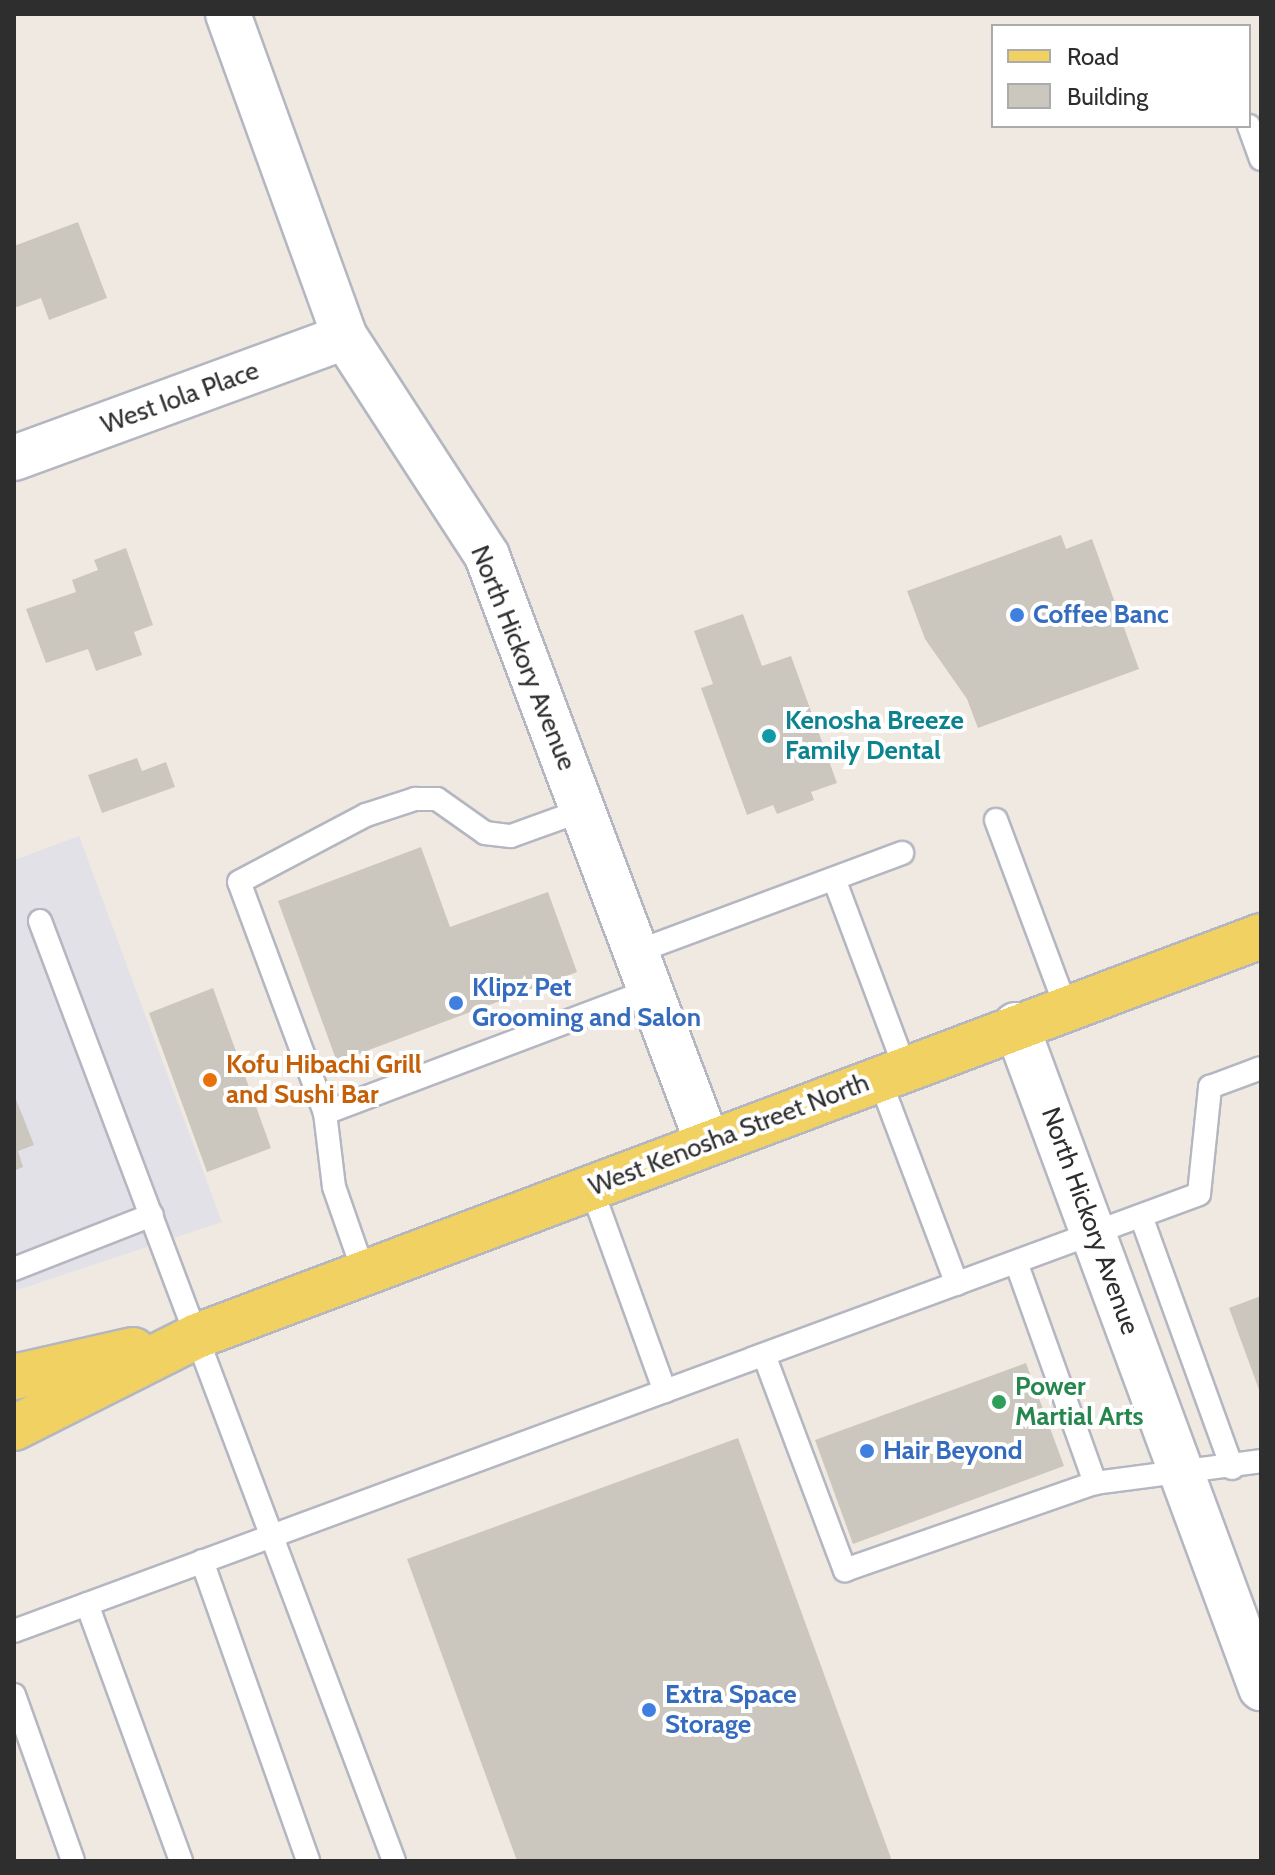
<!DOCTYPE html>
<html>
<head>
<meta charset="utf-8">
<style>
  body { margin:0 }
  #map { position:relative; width:1275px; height:1875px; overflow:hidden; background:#efe9e1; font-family:Cabin,sans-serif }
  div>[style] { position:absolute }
  .industrial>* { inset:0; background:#e3e1e8 }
  .building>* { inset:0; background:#cbc7bf }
  .roads { filter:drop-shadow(2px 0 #b4b7c1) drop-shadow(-2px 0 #b4b7c1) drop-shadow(0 2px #b4b7c1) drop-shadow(0 -2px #b4b7c1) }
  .lane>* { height:22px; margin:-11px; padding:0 11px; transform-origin:11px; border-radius:11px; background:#fff }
  .street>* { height:44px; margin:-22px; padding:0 22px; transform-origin:22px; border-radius:22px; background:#fff }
  .primary>* { height:44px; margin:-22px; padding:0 22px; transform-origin:22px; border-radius:22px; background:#f2d163 }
  .dots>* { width:22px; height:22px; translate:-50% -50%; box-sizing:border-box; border:4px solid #fff; border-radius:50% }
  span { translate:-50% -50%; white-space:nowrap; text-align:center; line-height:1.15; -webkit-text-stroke:8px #fff; paint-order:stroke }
  .street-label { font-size:26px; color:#2e2e2e }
  .shop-label { font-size:26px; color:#366cbe; font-weight:700 }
  .left { translate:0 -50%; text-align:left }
  .culture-label { font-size:26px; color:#0d838f; font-weight:700 }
  .food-label { font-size:26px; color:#c56008; font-weight:700 }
  .leisure-label { font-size:26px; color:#27864d; font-weight:700 }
  .frame { position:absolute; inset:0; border:16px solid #2e2e2e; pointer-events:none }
  .legend { position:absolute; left:991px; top:24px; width:260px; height:104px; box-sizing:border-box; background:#fff; border:2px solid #ababab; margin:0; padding:10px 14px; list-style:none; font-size:24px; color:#2e2e2e }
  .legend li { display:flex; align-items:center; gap:16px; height:40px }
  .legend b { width:40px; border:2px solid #ababab }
</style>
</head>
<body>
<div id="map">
  <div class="industrial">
    <i style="clip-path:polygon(79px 836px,222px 1222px,14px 1291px,14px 860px)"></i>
  </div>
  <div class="building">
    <i style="clip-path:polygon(78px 222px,107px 298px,49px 320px,41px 298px,14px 308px,14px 246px)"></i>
    <i style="clip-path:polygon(1061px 535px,1066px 549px,1092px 539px,1139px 669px,978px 728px,967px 699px,925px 639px,907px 591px)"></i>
    <i style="clip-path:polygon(126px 548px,153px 625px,134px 632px,142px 655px,96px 671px,88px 649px,46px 663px,26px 609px,76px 592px,72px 580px,98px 570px,94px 560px)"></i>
    <i style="clip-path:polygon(743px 614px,762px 666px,791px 656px,837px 783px,811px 792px,814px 800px,777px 814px,773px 805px,747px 815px,701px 688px,713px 684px,694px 631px)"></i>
    <i style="clip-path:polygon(137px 758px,142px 771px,166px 762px,175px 787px,102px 813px,88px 775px)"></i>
    <i style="clip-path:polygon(421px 847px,450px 927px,548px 892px,577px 972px,337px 1062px,278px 901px)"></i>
    <i style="clip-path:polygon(213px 988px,271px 1148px,207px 1172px,149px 1013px)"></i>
    <i style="clip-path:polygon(14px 1094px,34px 1145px,18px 1151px,23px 1167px,14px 1171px)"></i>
    <i style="clip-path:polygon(1261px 1296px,1261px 1395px,1229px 1308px)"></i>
    <i style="clip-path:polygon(1026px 1363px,1064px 1466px,853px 1544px,815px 1440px)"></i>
    <i style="clip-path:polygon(738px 1438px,892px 1861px,517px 1861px,407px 1559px)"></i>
  </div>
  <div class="roads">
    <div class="lane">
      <i style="left:1249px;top:126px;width:35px;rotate:70deg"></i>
      <i style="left:996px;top:820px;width:200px;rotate:69.5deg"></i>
      <i style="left:834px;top:879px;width:202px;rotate:69.4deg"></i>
      <i style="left:40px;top:921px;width:1004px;rotate:69.36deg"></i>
      <i style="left:636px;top:952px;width:284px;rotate:-20.4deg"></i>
      <i style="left:879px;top:1078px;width:220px;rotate:69.3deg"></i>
      <i style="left:325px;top:1113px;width:347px;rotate:-20.7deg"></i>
      <i style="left:591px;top:1187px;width:217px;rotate:70.1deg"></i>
      <i style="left:1141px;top:1216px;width:268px;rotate:70.1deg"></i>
      <i style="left:1016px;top:1262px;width:235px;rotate:70.3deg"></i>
      <i style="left:14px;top:1269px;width:148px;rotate:-21.4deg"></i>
      <i style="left:364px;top:1273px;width:91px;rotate:-109.2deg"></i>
      <i style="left:334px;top:1187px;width:75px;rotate:-96.9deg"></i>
      <i style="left:325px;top:1113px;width:246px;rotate:-110.4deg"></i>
      <i style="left:239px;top:882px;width:144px;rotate:-27.8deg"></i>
      <i style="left:366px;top:815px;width:52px;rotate:-18.1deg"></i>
      <i style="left:415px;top:799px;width:22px"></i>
      <i style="left:437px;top:799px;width:59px;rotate:35.3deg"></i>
      <i style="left:485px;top:833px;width:26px;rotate:7deg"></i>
      <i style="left:511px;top:836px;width:77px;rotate:-19.9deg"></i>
      <i style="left:764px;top:1355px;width:230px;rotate:69.4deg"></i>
      <i style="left:845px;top:1570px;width:265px;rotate:-19.2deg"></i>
      <i style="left:1095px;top:1483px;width:167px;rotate:-7.5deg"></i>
      <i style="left:202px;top:1561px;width:318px;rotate:70.5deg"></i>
      <i style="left:87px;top:1604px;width:274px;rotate:69.9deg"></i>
      <i style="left:14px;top:1631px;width:1263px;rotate:-20.24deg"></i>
      <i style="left:1199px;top:1194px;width:108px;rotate:-84.1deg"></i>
      <i style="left:1210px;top:1087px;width:54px;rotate:-20.4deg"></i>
      <i style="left:14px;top:1695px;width:176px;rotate:70.4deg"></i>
    </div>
    <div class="street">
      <i style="left:228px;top:14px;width:344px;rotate:70.1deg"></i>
      <i style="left:345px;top:337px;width:261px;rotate:57deg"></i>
      <i style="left:487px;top:556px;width:628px;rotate:69.4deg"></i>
      <i style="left:14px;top:458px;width:352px;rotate:-20.1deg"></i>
      <i style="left:1016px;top:1025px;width:707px;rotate:69.72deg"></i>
    </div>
    <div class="primary">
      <i style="left:14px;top:1377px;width:122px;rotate:-12.8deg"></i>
      <i style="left:14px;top:1428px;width:205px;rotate:-26.7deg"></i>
      <i style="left:197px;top:1336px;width:1137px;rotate:-20.6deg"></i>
    </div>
  </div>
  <div class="dots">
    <i style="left:1017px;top:615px;background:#3f7fe0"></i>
    <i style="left:769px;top:736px;background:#0f9aa8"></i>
    <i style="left:456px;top:1003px;background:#3f7fe0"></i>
    <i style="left:210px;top:1080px;background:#e8710a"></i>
    <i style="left:999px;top:1402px;background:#2e9e5b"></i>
    <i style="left:867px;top:1451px;background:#3f7fe0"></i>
    <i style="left:649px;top:1710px;background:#3f7fe0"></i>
  </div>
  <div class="street-label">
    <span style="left:180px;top:398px;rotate:-20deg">West Iola Place</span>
    <span style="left:523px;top:658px;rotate:68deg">North Hickory Avenue</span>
    <span style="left:729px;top:1135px;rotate:-21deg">West Kenosha Street North</span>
    <span style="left:1090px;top:1221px;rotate:70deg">North Hickory Avenue</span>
  </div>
  <div class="shop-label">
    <span class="left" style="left:1033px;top:615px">Coffee Banc</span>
    <span class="left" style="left:472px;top:1003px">Klipz Pet<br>Grooming and Salon</span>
    <span class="left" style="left:883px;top:1451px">Hair Beyond</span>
    <span class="left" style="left:665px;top:1710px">Extra Space<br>Storage</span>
  </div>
  <div class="culture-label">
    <span class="left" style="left:785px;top:736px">Kenosha Breeze<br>Family Dental</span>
  </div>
  <div class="food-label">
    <span class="left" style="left:226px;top:1080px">Kofu Hibachi Grill<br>and Sushi Bar</span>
  </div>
  <div class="leisure-label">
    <span class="left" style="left:1015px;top:1402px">Power<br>Martial Arts</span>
  </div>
  <div class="frame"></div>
  <ul class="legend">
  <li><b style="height:10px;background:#f2d163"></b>Road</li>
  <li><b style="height:22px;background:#cbc7bf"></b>Building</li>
  </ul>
</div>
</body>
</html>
